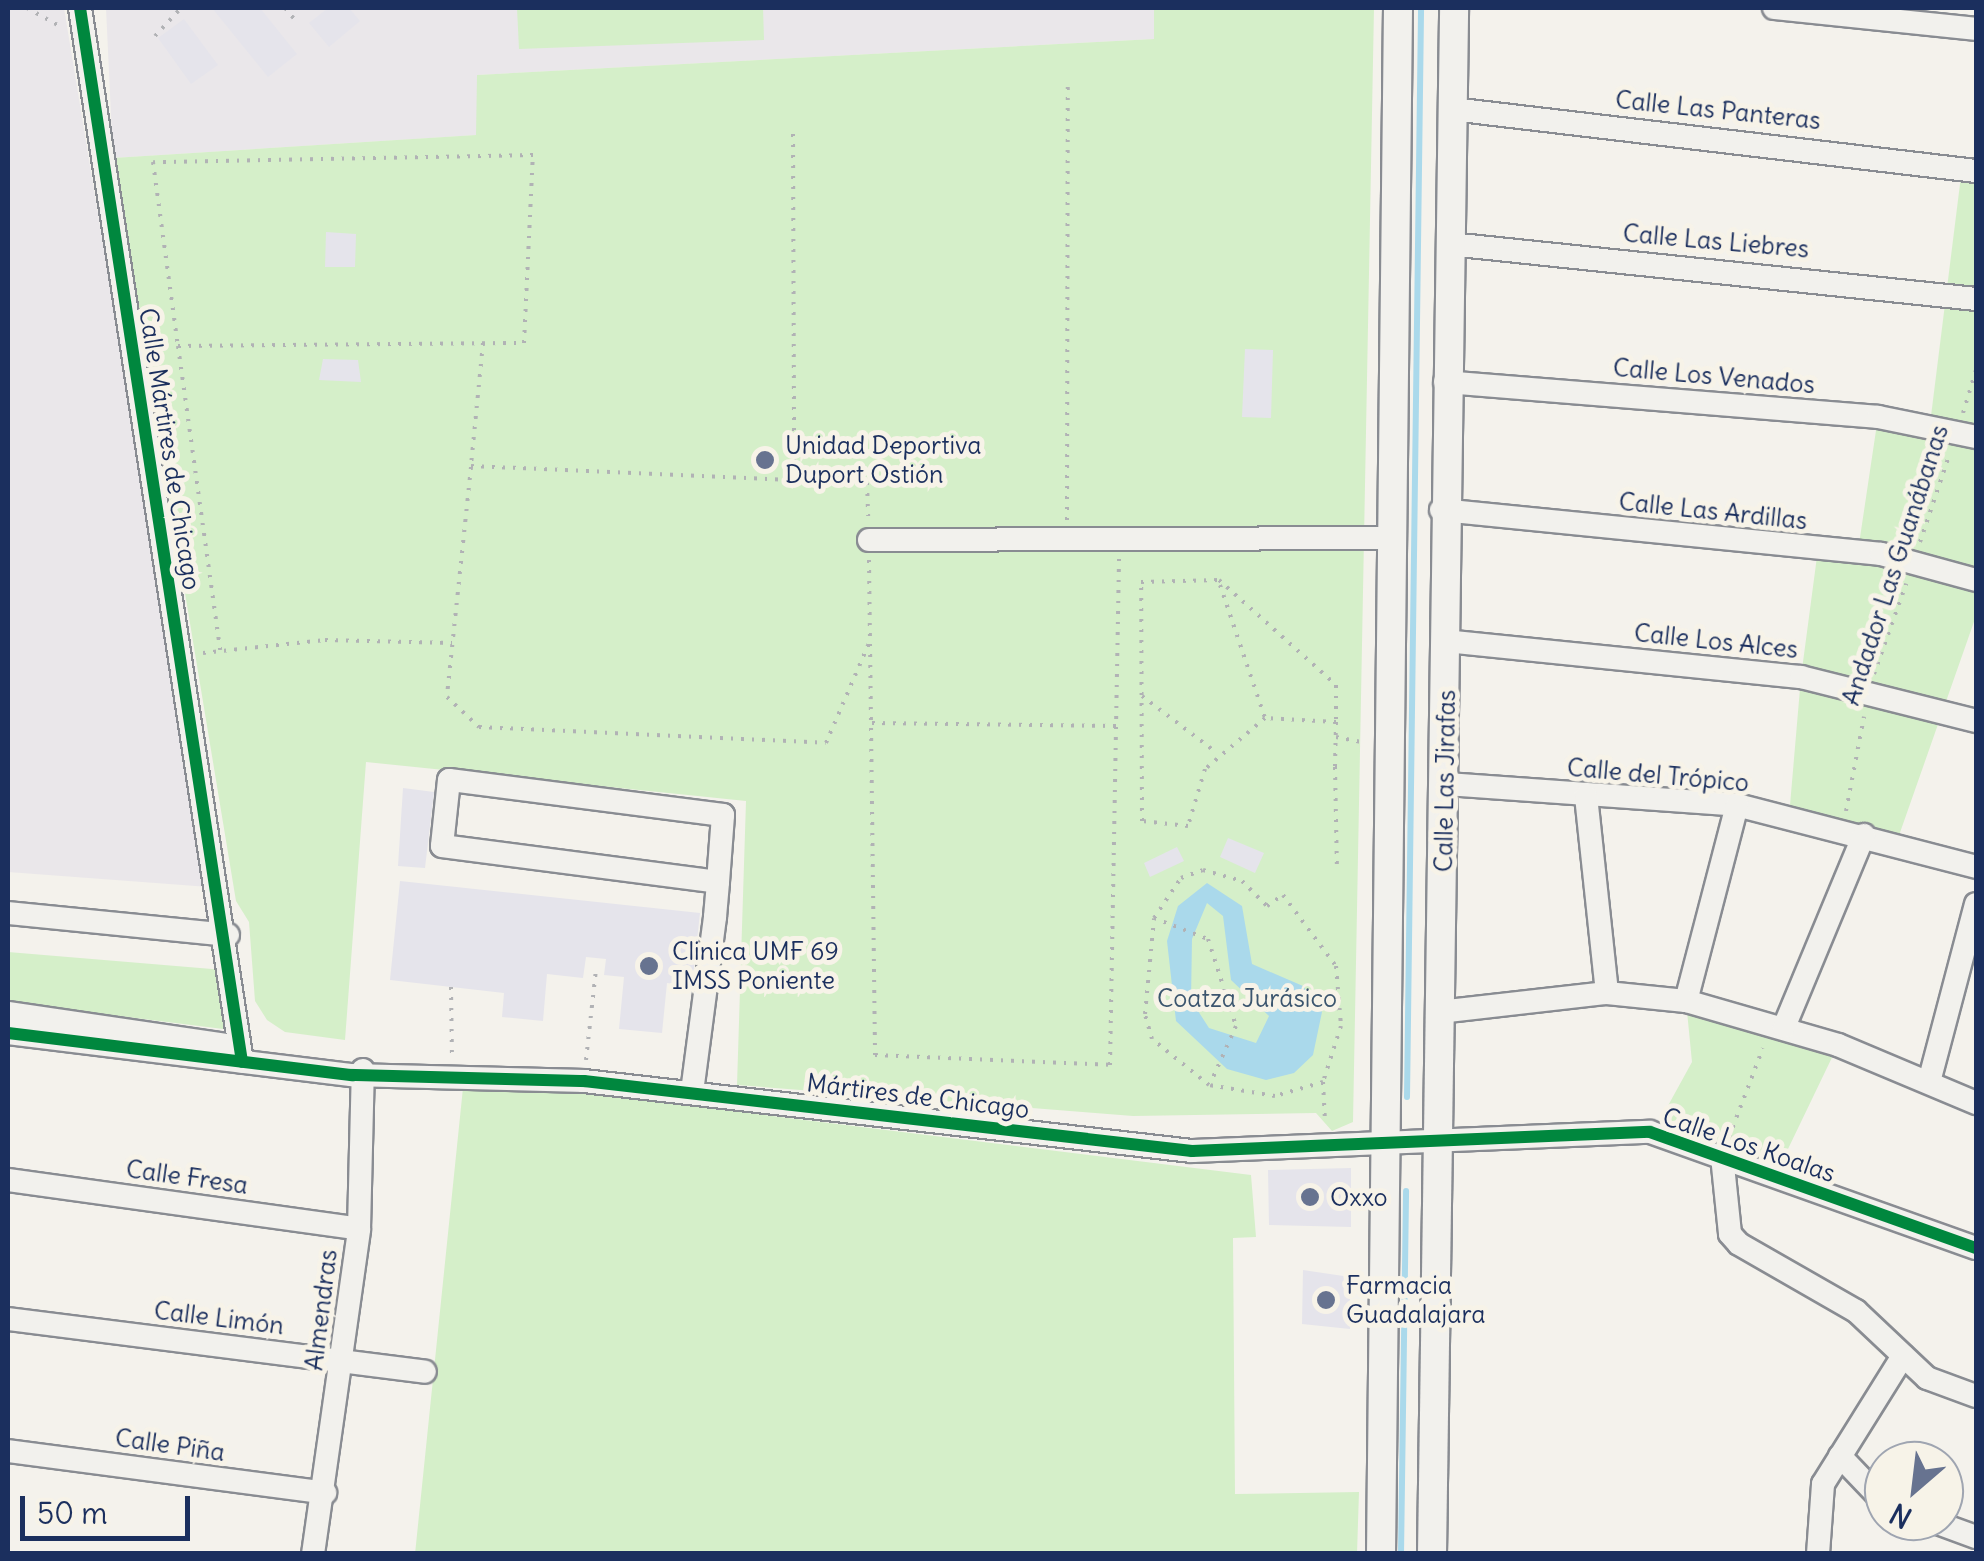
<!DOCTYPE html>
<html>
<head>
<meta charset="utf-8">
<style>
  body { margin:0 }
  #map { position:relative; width:1984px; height:1561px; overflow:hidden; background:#f4f2ec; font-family:Delius,sans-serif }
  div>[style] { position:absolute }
  .built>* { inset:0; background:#eae7ea }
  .green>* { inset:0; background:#d5efc9 }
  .water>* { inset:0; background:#aad9eb }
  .stream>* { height:6px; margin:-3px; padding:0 3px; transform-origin:3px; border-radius:3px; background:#aad9eb }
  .building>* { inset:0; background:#e5e4eb }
  .path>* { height:4px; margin-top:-2px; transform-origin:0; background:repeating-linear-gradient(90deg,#b1b2b5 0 2.5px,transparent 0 10.5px) }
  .roads { filter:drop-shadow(2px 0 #898c92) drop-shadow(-2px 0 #898c92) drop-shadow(0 2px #898c92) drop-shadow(0 -2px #898c92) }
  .minor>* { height:22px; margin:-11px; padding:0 11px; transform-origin:11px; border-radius:11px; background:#f2f1ed }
  .major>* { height:28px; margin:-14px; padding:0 14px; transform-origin:14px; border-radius:14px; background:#f2f1ed }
  .cycleway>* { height:12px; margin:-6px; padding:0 6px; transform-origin:6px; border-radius:6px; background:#00873e }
  .dots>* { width:28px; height:28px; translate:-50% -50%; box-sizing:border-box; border:5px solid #f7f3e8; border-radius:50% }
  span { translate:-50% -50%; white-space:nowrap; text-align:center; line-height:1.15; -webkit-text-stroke:10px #f7f3e8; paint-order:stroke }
  .street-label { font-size:25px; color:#1b2f5e }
  .poi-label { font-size:25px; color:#1b2f5e }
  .left { translate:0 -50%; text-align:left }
  .park-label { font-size:25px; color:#3b556e }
  .frame { position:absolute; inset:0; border:10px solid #1b2f5e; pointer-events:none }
  .north { position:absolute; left:1864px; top:1441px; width:100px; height:100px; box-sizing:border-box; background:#f7f3e8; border:2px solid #9fa5b1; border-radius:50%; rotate:208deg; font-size:28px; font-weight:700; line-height:40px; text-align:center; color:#1b2f5e }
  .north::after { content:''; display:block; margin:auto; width:35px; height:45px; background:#677390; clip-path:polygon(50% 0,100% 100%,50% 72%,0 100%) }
  .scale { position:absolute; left:20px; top:1496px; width:170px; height:45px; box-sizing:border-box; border:5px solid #1b2f5e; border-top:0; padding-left:12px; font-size:30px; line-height:35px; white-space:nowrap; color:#1b2f5e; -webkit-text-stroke:8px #f7f3e8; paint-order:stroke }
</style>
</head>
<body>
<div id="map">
  <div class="built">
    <i style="clip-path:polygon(8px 8px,64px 8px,209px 887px,8px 872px)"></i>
    <i style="clip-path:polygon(106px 8px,1154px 8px,1154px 39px,477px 75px,477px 135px,113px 158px)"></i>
  </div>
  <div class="green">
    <i style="clip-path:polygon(517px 8px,763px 8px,764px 40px,519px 49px)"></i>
    <i style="clip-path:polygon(1154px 8px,1374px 8px,1353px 1122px,1332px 1131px,1316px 1113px,1133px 1116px,737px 1085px,746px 801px,366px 762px,345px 1040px,285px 1032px,267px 1020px,255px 1001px,249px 922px,236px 901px,113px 158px,476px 135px,477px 75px,1154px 39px)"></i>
    <i style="clip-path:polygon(1962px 168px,1976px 171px,1976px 616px,1896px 844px,1789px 817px,1801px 677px,1818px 549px,1858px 551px,1878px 417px,1930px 424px)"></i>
    <i style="clip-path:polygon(8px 952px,224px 970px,231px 1030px,8px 1002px)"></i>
    <i style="clip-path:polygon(1686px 1001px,1838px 1045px,1775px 1176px,1653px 1133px,1692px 1062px)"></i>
    <i style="clip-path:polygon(464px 1078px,1251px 1175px,1256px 1237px,1233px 1238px,1235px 1494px,1359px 1492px,1357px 1554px,415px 1554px)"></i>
  </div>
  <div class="water">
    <i style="clip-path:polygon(evenodd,1207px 883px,1242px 906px,1252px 964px,1303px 986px,1322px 1012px,1313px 1055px,1294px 1073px,1266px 1080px,1227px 1069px,1176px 1021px,1167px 941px,1178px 906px,1207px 883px,1207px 903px,1223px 916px,1231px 980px,1269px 1016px,1256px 1043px,1209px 1028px,1191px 1000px,1192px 939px,1207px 903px)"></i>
  </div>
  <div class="stream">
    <i style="left:1407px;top:1097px;width:1089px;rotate:-89.26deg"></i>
    <i style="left:1401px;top:1554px;width:363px;rotate:-89.2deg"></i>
  </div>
  <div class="building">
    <i style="clip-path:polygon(212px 8px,260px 8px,297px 54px,268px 77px)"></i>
    <i style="clip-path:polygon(328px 8px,349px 8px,360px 21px,329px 47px,309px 23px)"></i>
    <i style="clip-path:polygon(184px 19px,218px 65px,191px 84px,158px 38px)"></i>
    <i style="clip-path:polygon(326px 232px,356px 234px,355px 267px,325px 267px)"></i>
    <i style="clip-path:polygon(1245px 349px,1273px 350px,1271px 418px,1242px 417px)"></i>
    <i style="clip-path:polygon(323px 359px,358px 360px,361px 382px,319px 380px)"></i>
    <i style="clip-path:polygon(403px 788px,434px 792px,425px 868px,398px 866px)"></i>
    <i style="clip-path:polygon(1228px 838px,1264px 853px,1255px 873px,1220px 857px)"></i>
    <i style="clip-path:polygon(1177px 847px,1184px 861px,1150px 877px,1144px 863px)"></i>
    <i style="clip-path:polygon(400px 881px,700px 913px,692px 986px,667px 983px,662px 1033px,619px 1029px,624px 977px,604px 975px,606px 959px,586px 957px,583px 978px,547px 974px,543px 1021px,502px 1017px,504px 993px,390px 980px)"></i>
    <i style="clip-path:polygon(1351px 1168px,1351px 1227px,1269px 1225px,1268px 1170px)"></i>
    <i style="clip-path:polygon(1303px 1270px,1350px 1277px,1350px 1329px,1302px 1324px)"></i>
  </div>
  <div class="path">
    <i style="left:27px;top:8px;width:35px;rotate:29deg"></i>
    <i style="left:285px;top:8px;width:16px;rotate:50deg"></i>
    <i style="left:155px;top:36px;width:38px;rotate:-47deg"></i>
    <i style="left:793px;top:134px;width:345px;rotate:89.8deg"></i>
    <i style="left:483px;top:343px;width:124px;rotate:95.6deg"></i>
    <i style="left:471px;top:466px;width:396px;rotate:2.5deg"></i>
    <i style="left:867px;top:483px;width:33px;rotate:88deg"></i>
    <i style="left:178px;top:346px;width:346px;rotate:-0.5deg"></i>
    <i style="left:524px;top:343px;width:188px;rotate:-87.3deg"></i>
    <i style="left:533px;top:155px;width:380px;rotate:178.9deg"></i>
    <i style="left:153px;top:162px;width:186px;rotate:82.3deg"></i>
    <i style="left:178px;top:346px;width:307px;rotate:82.1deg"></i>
    <i style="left:1963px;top:413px;width:45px;rotate:-73.2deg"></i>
    <i style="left:471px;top:467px;width:231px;rotate:96deg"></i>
    <i style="left:447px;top:697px;width:44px;rotate:43.2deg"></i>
    <i style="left:479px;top:727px;width:347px;rotate:2.6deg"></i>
    <i style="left:826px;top:743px;width:109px;rotate:-66.7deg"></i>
    <i style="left:1067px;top:520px;width:433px;rotate:-89.9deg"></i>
    <i style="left:1920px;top:542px;width:91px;rotate:-71.4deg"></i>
    <i style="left:869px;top:560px;width:495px;rotate:89.3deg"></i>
    <i style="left:875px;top:1055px;width:235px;rotate:2.4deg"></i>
    <i style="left:1110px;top:1065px;width:506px;rotate:-88.98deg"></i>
    <i style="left:1220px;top:585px;width:140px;rotate:71.3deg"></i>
    <i style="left:203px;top:653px;width:123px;rotate:-6.1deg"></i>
    <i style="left:325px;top:640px;width:127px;rotate:1.4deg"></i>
    <i style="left:1874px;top:674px;width:96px;rotate:-70.4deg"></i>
    <i style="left:1142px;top:696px;width:94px;rotate:37.2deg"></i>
    <i style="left:1336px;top:722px;width:71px;rotate:-176.8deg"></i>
    <i style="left:1265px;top:718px;width:79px;rotate:139.6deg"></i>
    <i style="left:1205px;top:769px;width:59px;rotate:106.6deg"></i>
    <i style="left:1188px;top:826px;width:46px;rotate:-173.8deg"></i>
    <i style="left:1142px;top:821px;width:239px;rotate:-90.2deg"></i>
    <i style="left:1141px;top:582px;width:78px;rotate:-1.5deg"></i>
    <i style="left:1219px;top:580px;width:157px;rotate:41.9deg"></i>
    <i style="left:1336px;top:685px;width:37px;rotate:90deg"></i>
    <i style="left:1336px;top:722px;width:45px;rotate:91.3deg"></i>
    <i style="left:1335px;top:767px;width:104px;rotate:88.9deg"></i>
    <i style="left:872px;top:723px;width:244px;rotate:0.7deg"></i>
    <i style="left:1336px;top:737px;width:31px;rotate:11deg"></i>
    <i style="left:1846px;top:811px;width:96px;rotate:-79.2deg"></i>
    <i style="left:1203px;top:870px;width:41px;rotate:15.8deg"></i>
    <i style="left:1242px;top:881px;width:35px;rotate:45deg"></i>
    <i style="left:1267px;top:906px;width:19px;rotate:-35deg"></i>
    <i style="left:1283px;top:895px;width:89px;rotate:53.3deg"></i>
    <i style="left:1336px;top:966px;width:60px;rotate:85.2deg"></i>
    <i style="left:1341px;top:1026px;width:59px;rotate:107.8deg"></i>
    <i style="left:1323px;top:1082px;width:50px;rotate:163.7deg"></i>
    <i style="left:1275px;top:1096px;width:67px;rotate:-170.5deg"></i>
    <i style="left:1209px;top:1085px;width:73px;rotate:-141.1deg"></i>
    <i style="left:1152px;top:1039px;width:26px;rotate:-106deg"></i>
    <i style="left:1145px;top:1014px;width:96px;rotate:-84.6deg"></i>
    <i style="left:1154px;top:918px;width:48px;rotate:-56deg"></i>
    <i style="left:1181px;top:878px;width:23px;rotate:-20deg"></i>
    <i style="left:1154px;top:918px;width:58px;rotate:21.3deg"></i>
    <i style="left:1208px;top:939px;width:91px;rotate:72.2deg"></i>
    <i style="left:1236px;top:1026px;width:64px;rotate:114.1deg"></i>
    <i style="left:451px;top:987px;width:70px;rotate:89.2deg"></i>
    <i style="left:586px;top:1060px;width:91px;rotate:-83.7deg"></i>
    <i style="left:1323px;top:1082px;width:40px;rotate:87.1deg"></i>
    <i style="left:1729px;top:1137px;width:95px;rotate:-69.1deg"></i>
  </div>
  <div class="roads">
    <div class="minor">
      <i style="left:80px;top:8px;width:1066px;rotate:81.26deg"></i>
      <i style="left:1774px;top:8px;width:203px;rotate:5.9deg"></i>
      <i style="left:1452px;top:109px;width:528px;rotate:6.75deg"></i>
      <i style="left:1450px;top:244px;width:529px;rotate:5.97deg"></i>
      <i style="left:1445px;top:382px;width:434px;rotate:4.6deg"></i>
      <i style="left:1878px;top:417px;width:100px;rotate:11.5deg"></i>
      <i style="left:1441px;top:510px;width:442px;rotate:5.7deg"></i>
      <i style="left:1881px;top:554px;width:98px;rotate:15.3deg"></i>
      <i style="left:869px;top:540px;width:520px;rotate:-0.22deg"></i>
      <i style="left:1445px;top:641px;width:358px;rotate:5.8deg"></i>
      <i style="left:1801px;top:677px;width:180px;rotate:14.1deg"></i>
      <i style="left:1447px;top:784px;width:291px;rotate:4.1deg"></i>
      <i style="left:1737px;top:805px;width:247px;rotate:14.5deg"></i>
      <i style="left:1586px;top:796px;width:198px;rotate:83.9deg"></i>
      <i style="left:8px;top:913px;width:221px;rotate:5.7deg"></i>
      <i style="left:1686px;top:1001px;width:203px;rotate:-75.4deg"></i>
      <i style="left:1439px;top:1012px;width:169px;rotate:-6.5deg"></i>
      <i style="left:1607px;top:993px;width:79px;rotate:5.8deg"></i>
      <i style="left:1686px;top:1001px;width:158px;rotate:16.1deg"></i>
      <i style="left:1838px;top:1045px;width:150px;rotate:22.8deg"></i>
      <i style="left:8px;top:1013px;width:222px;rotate:8.3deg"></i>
      <i style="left:1784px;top:1027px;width:208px;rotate:-67.4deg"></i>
      <i style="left:8px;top:1033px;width:347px;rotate:7deg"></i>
      <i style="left:352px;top:1075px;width:232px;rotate:1.5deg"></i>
      <i style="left:584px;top:1081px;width:612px;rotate:6.57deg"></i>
      <i style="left:1192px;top:1151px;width:458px;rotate:-2.4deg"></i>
      <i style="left:1650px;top:1132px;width:346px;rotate:19.6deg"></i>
      <i style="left:1929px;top:1082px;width:184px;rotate:-75.2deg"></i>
      <i style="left:692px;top:1092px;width:177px;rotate:-82.5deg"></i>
      <i style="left:715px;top:917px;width:35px;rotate:-85deg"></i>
      <i style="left:718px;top:882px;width:67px;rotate:-85.7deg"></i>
      <i style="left:723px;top:815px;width:276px;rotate:-172.7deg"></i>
      <i style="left:449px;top:780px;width:66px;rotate:96.1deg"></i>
      <i style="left:442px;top:846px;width:278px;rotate:7.4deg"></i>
      <i style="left:1722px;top:1156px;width:78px;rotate:84.1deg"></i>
      <i style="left:1730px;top:1234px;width:13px;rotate:48deg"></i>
      <i style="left:1739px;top:1244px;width:135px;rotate:29.8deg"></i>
      <i style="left:1856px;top:1311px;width:98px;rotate:43.3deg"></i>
      <i style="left:1927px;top:1378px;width:52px;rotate:20.2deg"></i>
      <i style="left:8px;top:1180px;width:354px;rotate:7.9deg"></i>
      <i style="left:8px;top:1319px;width:420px;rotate:7.2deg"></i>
      <i style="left:8px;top:1451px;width:320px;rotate:7.5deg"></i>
      <i style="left:1840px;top:1456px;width:64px;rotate:46.3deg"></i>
      <i style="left:1932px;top:1521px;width:47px;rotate:20deg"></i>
      <i style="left:313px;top:1554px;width:328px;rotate:-81.9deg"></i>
      <i style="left:359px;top:1229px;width:159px;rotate:-88.6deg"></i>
      <i style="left:1818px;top:1554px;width:70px;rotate:-85.9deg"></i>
      <i style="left:1823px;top:1484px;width:151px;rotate:-58deg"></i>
    </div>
    <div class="major">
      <i style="left:1381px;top:1554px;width:1546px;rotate:-89.37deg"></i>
      <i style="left:1432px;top:1554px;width:1546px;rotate:-89.18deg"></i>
    </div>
  </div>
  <div class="cycleway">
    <i style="left:80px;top:8px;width:1066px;rotate:81.26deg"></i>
    <i style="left:8px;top:1033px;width:347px;rotate:7deg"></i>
    <i style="left:352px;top:1075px;width:232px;rotate:1.5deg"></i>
    <i style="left:584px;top:1081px;width:612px;rotate:6.57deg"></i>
    <i style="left:1192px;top:1151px;width:458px;rotate:-2.4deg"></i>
    <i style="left:1650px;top:1132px;width:346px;rotate:19.6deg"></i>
  </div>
  <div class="dots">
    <i style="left:765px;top:460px;background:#677390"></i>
    <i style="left:649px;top:966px;background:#677390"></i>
    <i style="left:1310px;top:1197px;background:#677390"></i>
    <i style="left:1326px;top:1300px;background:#677390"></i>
  </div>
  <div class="street-label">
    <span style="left:1718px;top:110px;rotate:6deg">Calle Las Panteras</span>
    <span style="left:1716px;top:241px;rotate:5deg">Calle Las Liebres</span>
    <span style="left:1714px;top:376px;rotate:5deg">Calle Los Venados</span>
    <span style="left:170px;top:449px;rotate:81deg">Calle Mártires de Chicago</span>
    <span style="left:1713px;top:511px;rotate:6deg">Calle Las Ardillas</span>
    <span style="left:1895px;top:565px;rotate:-72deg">Andador Las Guanábanas</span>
    <span style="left:1716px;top:641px;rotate:6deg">Calle Los Alces</span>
    <span style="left:1658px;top:775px;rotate:5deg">Calle del Trópico</span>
    <span style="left:1445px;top:781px;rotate:-89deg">Calle Las Jirafas</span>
    <span style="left:918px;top:1096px;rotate:7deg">Mártires de Chicago</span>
    <span style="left:1749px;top:1145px;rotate:19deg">Calle Los Koalas</span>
    <span style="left:187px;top:1177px;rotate:8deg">Calle Fresa</span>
    <span style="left:321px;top:1310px;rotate:-83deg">Almendras</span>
    <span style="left:219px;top:1318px;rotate:7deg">Calle Limón</span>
    <span style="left:170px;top:1445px;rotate:8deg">Calle Piña</span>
  </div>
  <div class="poi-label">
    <span class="left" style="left:785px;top:460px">Unidad Deportiva<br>Duport Ostión</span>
    <span class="left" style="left:672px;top:966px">Clinica UMF 69<br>IMSS Poniente</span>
    <span class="left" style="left:1330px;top:1197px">Oxxo</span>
    <span class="left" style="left:1346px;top:1300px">Farmacia<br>Guadalajara</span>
  </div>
  <div class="park-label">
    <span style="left:1247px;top:998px">Coatza Jurásico</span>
  </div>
  <div class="frame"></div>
  <div class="north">N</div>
  <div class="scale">50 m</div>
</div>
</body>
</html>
